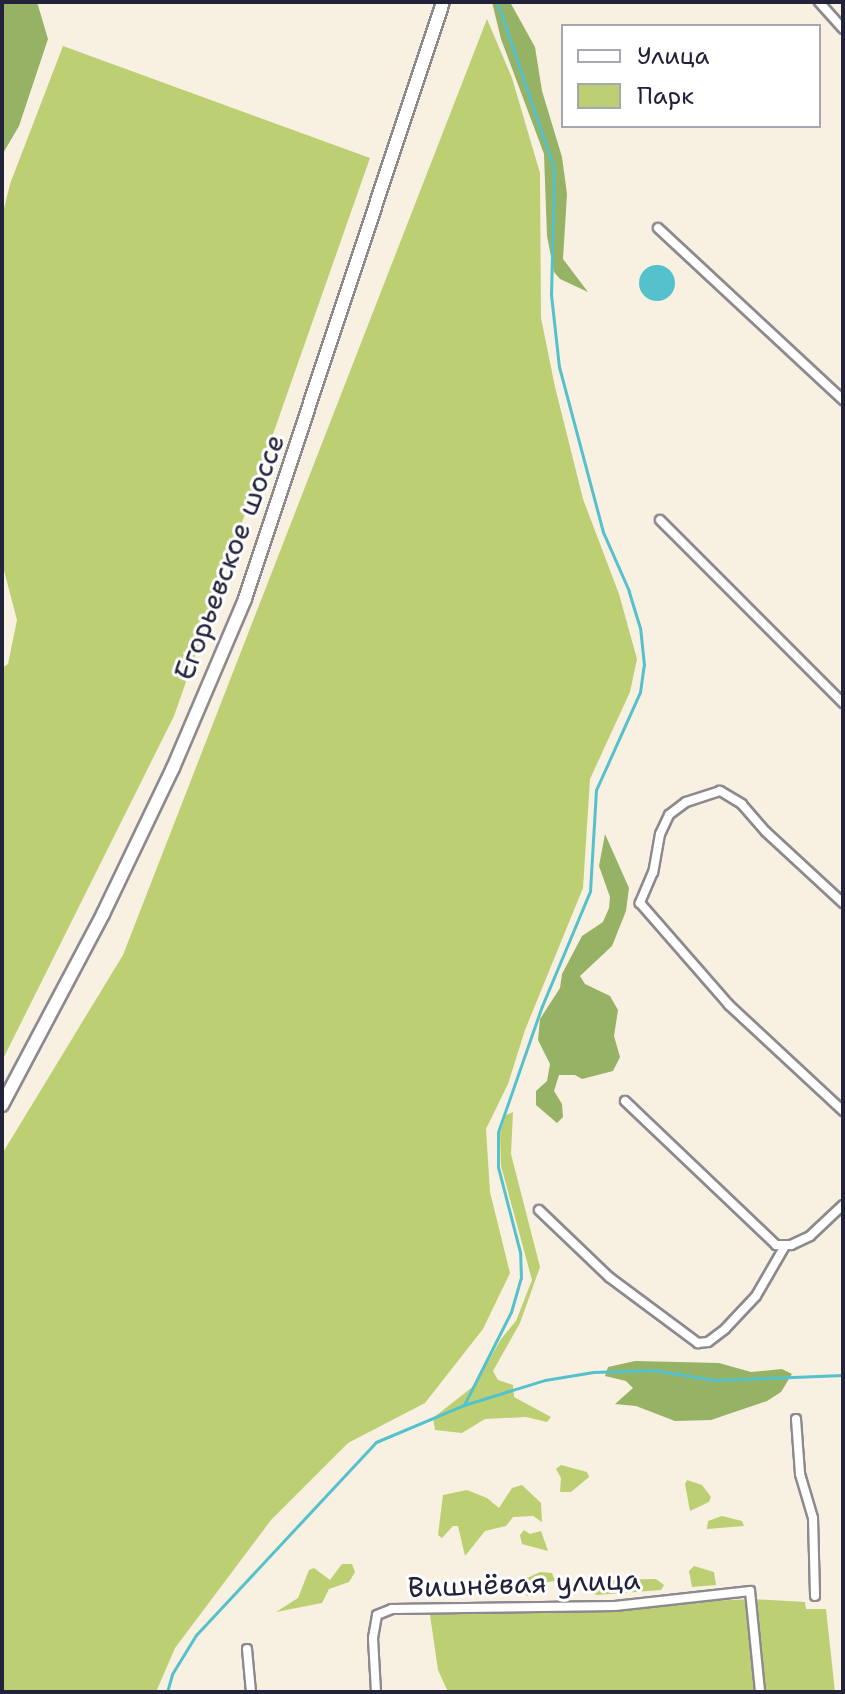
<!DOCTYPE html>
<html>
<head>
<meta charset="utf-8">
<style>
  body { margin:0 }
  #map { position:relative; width:845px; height:1694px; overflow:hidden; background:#f8f0e1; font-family:"Shantell Sans",sans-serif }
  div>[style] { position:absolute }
  .green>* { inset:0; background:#bcd073 }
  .forest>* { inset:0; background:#95b265 }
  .water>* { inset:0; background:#54c1cc }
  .round { border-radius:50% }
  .stream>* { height:3px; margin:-1.5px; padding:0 1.5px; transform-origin:1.5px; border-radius:1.5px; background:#54c1cc }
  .roads { filter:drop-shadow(2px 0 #8d898e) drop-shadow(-2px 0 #8d898e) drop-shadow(0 2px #8d898e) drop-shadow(0 -2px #8d898e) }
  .street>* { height:8px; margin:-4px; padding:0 4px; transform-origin:4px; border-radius:4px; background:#fff }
  .primary>* { height:12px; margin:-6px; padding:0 6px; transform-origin:6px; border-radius:6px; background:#fff }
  span { translate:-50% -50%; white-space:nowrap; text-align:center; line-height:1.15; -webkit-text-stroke:6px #fff; paint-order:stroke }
  .street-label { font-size:28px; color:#22223b }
  .frame { position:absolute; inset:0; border:4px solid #22223b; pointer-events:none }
  .legend { position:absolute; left:561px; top:24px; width:260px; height:104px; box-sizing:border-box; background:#fff; border:2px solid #a7a7b1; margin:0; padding:10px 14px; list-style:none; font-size:24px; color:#22223b }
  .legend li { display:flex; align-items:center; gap:16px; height:40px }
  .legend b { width:40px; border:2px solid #a7a7b1 }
</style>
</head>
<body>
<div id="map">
  <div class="green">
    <i style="clip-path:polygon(487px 19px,512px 78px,540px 173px,541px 318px,555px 387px,583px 499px,619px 594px,637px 659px,630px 692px,590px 779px,583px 888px,525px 1030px,508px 1084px,486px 1129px,490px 1192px,510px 1273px,483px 1329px,425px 1403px,348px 1443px,271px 1520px,175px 1648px,156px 1692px,2px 1692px,2px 1154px,123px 955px)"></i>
    <i style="clip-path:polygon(63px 46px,370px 158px,174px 716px,2px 1061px,2px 668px,8px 664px,17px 620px,2px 563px,2px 217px,10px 184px)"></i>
    <i style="clip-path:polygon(513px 1112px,511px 1154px,540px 1267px,520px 1323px,493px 1371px,498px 1380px,513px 1385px,514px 1397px,551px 1417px,547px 1422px,526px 1417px,485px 1419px,462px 1433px,435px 1430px,433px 1418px,475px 1385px,501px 1339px,516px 1321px,532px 1280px,501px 1166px,500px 1133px,506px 1115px)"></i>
    <i style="clip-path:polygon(561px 1465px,587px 1472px,589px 1477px,571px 1492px,560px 1492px,561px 1478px,556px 1469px)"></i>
    <i style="clip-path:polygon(687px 1480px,702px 1485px,711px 1497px,709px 1502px,690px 1511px,685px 1484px)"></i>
    <i style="clip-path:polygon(522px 1485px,541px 1503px,542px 1522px,533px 1516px,513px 1517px,506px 1526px,485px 1531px,465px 1556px,458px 1526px,453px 1526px,442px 1538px,438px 1535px,443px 1495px,467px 1490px,487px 1498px,499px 1508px,512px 1488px)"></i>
    <i style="clip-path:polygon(722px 1516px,742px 1521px,744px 1526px,707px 1529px,708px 1521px)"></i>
    <i style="clip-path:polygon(524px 1530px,530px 1534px,541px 1531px,548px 1551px,522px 1544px,520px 1535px)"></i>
    <i style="clip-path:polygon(342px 1564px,352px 1564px,355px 1572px,349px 1582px,329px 1589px,322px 1603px,276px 1612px,298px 1598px,309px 1570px,314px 1568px,330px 1580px)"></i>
    <i style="clip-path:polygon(694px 1566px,714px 1572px,716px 1585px,692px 1587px,689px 1571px)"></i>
    <i style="clip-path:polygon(540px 1572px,552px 1573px,555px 1581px,541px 1583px,536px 1595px,527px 1596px,520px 1586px,521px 1581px)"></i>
    <i style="clip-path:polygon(656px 1579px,664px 1585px,661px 1590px,597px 1595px,580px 1588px,582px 1581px,588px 1580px)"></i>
    <i style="clip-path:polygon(751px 1599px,805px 1602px,806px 1609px,826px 1609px,835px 1692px,448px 1692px,438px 1670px,430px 1615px)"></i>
  </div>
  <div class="forest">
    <i style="clip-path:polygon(2px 2px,37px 2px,48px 39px,19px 126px,2px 155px)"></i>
    <i style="clip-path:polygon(492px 2px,510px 2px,535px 47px,542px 91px,562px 157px,567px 194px,563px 259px,588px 292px,560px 279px,554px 272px,547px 236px,544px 154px,501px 39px)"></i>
    <i style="clip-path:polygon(605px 834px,629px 888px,626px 911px,612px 946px,580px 976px,585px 984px,610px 996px,618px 1010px,614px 1036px,620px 1057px,613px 1071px,582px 1079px,575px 1075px,559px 1075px,554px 1091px,562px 1104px,563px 1117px,557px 1123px,536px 1105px,536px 1091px,547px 1081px,550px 1064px,538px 1040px,540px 1019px,560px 988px,562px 974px,582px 936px,603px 922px,609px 908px,610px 897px,599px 866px)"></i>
    <i style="clip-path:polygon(635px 1361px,719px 1363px,751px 1372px,782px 1369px,792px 1374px,781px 1392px,767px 1401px,711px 1420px,675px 1421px,636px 1406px,615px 1404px,633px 1388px,626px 1381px,605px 1376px,608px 1367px)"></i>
  </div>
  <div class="water">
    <i class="round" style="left:639px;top:265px;width:36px;height:36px"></i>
  </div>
  <div class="stream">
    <i style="left:464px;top:1405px;width:104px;rotate:-63.2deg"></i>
    <i style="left:511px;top:1312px;width:35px;rotate:-74deg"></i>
    <i style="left:521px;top:1278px;width:26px;rotate:-92deg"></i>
    <i style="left:520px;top:1252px;width:88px;rotate:-104.5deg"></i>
    <i style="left:498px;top:1167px;width:35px;rotate:-90deg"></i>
    <i style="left:498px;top:1132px;width:133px;rotate:-70.8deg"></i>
    <i style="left:542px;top:1006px;width:125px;rotate:-67.3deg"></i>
    <i style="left:590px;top:891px;width:101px;rotate:-86.6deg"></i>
    <i style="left:596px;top:790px;width:107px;rotate:-65.8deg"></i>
    <i style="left:640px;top:692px;width:27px;rotate:-82deg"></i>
    <i style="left:644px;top:665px;width:37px;rotate:-96deg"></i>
    <i style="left:640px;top:628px;width:39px;rotate:-107deg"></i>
    <i style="left:629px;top:591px;width:64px;rotate:-113.8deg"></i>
    <i style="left:603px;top:532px;width:171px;rotate:-104.9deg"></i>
    <i style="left:559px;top:367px;width:72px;rotate:-96.3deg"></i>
    <i style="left:551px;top:295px;width:126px;rotate:-88.6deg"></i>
    <i style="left:554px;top:169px;width:176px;rotate:-108.8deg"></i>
    <i style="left:167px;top:1692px;width:19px;rotate:-74deg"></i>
    <i style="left:172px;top:1674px;width:46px;rotate:-58.4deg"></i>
    <i style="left:196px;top:1635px;width:264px;rotate:-47deg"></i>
    <i style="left:376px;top:1442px;width:95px;rotate:-22.8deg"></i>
    <i style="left:464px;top:1405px;width:85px;rotate:-17.2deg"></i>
    <i style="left:545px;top:1380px;width:49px;rotate:-9.5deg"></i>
    <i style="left:593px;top:1372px;width:61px;rotate:-1.9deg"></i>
    <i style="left:654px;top:1370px;width:61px;rotate:9.5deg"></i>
    <i style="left:714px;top:1380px;width:129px;rotate:-2.2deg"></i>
  </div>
  <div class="roads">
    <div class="street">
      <i style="left:819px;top:2px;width:36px;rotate:48deg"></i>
      <i style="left:658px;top:228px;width:253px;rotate:42.9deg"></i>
      <i style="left:660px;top:520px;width:259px;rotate:45deg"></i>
      <i style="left:843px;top:903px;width:105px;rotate:-137.3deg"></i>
      <i style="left:766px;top:832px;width:37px;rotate:-131deg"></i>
      <i style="left:742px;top:804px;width:26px;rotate:-149deg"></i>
      <i style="left:720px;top:791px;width:36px;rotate:162deg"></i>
      <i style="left:686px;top:802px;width:21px;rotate:143deg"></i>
      <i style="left:669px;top:815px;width:21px;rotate:115deg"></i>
      <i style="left:660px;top:834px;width:39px;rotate:100deg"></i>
      <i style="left:653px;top:872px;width:34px;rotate:113deg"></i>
      <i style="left:640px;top:903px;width:135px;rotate:48.9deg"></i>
      <i style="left:729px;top:1005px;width:156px;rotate:42.9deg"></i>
      <i style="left:625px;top:1101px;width:209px;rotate:43.6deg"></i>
      <i style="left:776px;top:1245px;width:15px"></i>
      <i style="left:791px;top:1245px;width:21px;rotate:-25deg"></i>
      <i style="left:810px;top:1236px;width:45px;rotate:-43.2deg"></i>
      <i style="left:539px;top:1210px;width:97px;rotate:43.7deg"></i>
      <i style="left:609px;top:1277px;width:111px;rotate:36.6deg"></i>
      <i style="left:698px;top:1343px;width:10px;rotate:-6deg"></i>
      <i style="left:708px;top:1342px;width:21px;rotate:-37deg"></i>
      <i style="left:725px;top:1329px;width:45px;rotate:-46.8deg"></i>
      <i style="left:756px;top:1296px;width:58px;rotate:-59.9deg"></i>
      <i style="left:796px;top:1419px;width:55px;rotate:85.8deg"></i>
      <i style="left:800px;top:1474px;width:46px;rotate:73.5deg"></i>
      <i style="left:813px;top:1518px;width:78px;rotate:88.5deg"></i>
      <i style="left:247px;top:1649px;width:43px;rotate:84.7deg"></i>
      <i style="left:376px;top:1692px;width:54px;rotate:-93.2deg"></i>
      <i style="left:373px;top:1638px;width:23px;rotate:-80deg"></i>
      <i style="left:377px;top:1615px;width:16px;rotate:-22deg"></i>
      <i style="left:392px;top:1609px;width:223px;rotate:-0.8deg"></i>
      <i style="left:615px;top:1606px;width:136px;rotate:-6.3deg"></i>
      <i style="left:750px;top:1591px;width:101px;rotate:84.3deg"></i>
    </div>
    <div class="primary">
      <i style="left:2px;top:1105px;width:216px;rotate:-62.1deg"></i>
      <i style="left:103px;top:914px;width:162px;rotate:-64.4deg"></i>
      <i style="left:173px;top:768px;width:184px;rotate:-66.9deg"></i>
      <i style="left:245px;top:599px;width:629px;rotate:-71.65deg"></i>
    </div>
  </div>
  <div class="street-label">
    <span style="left:229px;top:557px;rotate:-69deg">Егорьевское шоссе</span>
    <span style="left:524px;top:1583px;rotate:-2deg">Вишнёвая улица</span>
  </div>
  <div class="frame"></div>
  <ul class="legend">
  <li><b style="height:10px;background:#fff"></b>Улица</li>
  <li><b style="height:22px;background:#bcd073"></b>Парк</li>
  </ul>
</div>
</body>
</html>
